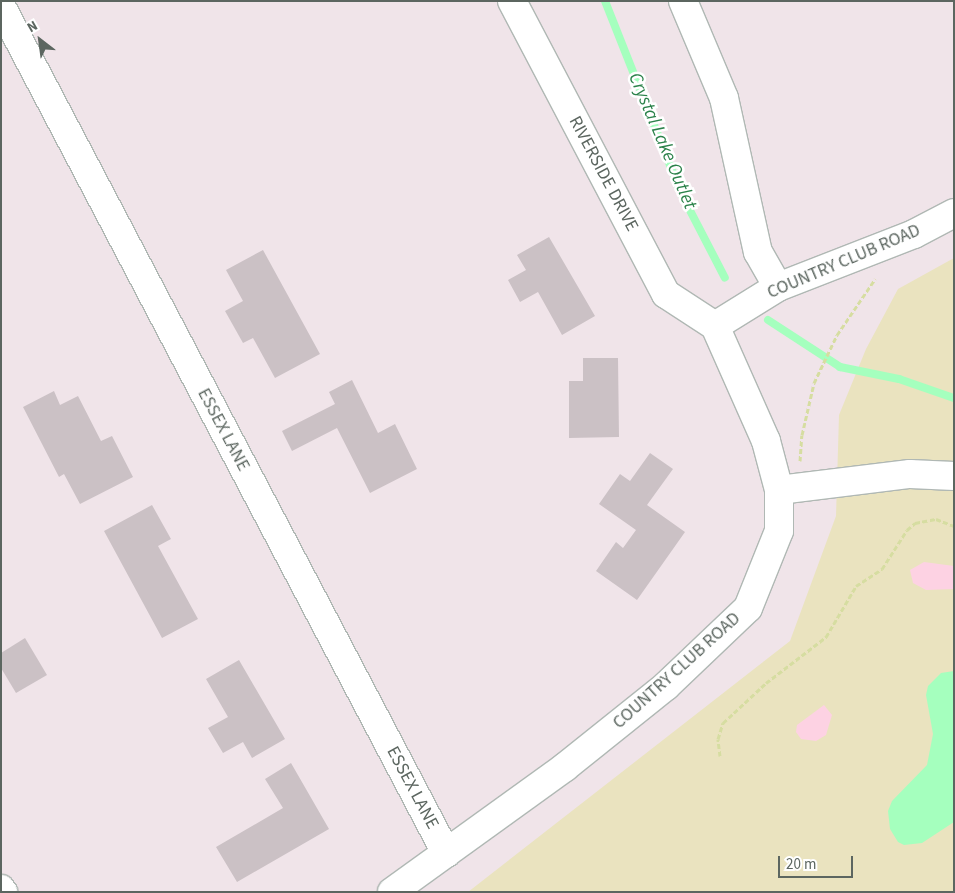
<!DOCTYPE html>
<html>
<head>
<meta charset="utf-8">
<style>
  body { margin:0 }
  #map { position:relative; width:955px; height:893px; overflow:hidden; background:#f0e4e9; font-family:"Source Sans 3",sans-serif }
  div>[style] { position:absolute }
  .green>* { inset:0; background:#eae3bf }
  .sand>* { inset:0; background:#fdd2e3 }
  .water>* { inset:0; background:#a5ffbe }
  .stream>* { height:8px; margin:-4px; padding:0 4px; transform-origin:4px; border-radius:4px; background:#a5ffbe }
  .building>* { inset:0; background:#cbc1c5 }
  .path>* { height:3px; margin-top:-1.5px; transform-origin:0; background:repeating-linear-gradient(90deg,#d6dda1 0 5px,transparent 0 7.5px) }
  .roads { filter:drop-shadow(1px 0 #b0b8b4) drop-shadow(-1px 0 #b0b8b4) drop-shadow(0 1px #b0b8b4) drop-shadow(0 -1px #b0b8b4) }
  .minor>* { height:28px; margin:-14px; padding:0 14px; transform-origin:14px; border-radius:14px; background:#fff }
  span { translate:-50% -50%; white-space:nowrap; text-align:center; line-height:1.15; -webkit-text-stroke:5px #fff; paint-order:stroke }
  .street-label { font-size:18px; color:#5c6660 }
  .water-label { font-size:19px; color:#2b824a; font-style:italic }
  .frame { position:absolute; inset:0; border:2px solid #5c6660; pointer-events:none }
  .north { position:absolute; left:15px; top:15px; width:50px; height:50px; -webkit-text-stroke:4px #fff; paint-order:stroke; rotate:330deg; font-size:14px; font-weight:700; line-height:20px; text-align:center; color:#5c6660 }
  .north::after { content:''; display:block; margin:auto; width:18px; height:22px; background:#5c6660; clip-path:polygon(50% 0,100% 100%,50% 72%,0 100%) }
  .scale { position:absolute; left:778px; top:856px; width:75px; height:22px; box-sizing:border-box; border:2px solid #5c6660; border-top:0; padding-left:6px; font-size:15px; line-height:18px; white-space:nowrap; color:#5c6660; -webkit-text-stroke:4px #fff; paint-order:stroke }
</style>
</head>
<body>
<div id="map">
  <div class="green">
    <i style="clip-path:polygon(954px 258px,954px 892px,468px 892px,790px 641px,836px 516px,839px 415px,866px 349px,898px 289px)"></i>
  </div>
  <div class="sand">
    <i style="clip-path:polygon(924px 562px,954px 566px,954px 589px,926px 590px,913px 583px,910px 570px)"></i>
    <i style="clip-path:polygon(824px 705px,832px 715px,826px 735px,816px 741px,801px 739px,796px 732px,797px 725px)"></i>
  </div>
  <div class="water">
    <i style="clip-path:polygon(954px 671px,954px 822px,922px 843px,904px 845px,898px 842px,890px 829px,888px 811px,892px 801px,927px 765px,933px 734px,926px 695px,928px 686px,941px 673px)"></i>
  </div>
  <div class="stream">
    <i style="left:605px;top:1px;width:209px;rotate:68.4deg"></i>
    <i style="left:682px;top:195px;width:93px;rotate:62.6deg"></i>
    <i style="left:768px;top:320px;width:86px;rotate:33.1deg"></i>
    <i style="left:840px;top:367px;width:60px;rotate:11.5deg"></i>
    <i style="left:899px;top:379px;width:58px;rotate:19.1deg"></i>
  </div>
  <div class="building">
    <i style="clip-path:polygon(549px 237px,595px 316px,562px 335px,538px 292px,520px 302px,508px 280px,526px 270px,517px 255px)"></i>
    <i style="clip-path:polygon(263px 250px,320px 354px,275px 378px,253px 338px,243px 343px,225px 311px,243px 301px,226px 270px)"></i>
    <i style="clip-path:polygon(583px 358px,618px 358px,619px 437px,569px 438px,569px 381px,583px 381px)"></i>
    <i style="clip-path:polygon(352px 380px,378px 433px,395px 424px,417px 469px,370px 493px,337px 428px,292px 451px,282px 431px,335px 404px,329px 392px)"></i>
    <i style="clip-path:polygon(54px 391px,60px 405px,78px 396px,101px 441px,112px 436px,133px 477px,80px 504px,64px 474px,59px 477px,23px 407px)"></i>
    <i style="clip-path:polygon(650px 453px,673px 469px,647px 505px,685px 532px,637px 600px,596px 571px,616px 542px,623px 548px,636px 530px,599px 504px,620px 474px,630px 481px)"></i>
    <i style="clip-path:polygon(152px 505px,171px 539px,158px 546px,198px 619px,162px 638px,104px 531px)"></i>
    <i style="clip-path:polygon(25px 638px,47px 675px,16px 693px,1px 668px,1px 653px)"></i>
    <i style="clip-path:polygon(239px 660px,285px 739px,252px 758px,243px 742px,223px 753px,208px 728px,228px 717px,206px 679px)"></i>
    <i style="clip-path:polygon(291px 763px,329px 829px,237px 882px,216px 847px,283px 808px,265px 779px)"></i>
  </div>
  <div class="path">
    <i style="left:800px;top:461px;width:26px;rotate:-86deg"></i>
    <i style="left:802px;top:435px;width:53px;rotate:-77deg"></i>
    <i style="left:814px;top:383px;width:53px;rotate:-64.4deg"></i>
    <i style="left:837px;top:335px;width:68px;rotate:-55.8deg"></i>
    <i style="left:720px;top:756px;width:17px;rotate:-97deg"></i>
    <i style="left:718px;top:739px;width:17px;rotate:-73deg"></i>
    <i style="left:723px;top:723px;width:59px;rotate:-42.9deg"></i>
    <i style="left:766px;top:683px;width:76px;rotate:-37.5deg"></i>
    <i style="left:826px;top:637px;width:59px;rotate:-59.5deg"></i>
    <i style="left:856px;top:586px;width:31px;rotate:-33deg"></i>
    <i style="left:882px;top:569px;width:46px;rotate:-57.3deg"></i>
    <i style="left:907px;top:530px;width:11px;rotate:-41deg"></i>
    <i style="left:915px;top:523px;width:21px;rotate:-11deg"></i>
    <i style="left:936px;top:519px;width:19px;rotate:21deg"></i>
  </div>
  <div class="roads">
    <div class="minor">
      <i style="left:512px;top:1px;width:331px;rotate:62.3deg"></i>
      <i style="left:666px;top:294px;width:59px;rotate:33.1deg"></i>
      <i style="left:683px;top:1px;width:105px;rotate:67.1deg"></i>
      <i style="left:724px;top:98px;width:158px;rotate:77.6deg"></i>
      <i style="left:758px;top:252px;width:40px;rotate:60.3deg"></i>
      <i style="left:1px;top:6px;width:957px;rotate:62.28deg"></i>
      <i style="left:715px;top:326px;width:74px;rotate:-31.8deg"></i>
      <i style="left:778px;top:287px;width:146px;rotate:-21.3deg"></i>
      <i style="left:914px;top:234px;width:45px;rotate:-27.7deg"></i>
      <i style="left:779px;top:490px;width:132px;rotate:-7deg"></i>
      <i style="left:910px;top:474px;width:44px;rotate:2.6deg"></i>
      <i style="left:1px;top:889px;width:4px;rotate:56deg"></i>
      <i style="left:392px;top:892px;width:213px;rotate:-35.8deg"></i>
      <i style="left:565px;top:767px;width:129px;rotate:-38.7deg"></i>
      <i style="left:666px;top:686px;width:113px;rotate:-43.6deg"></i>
      <i style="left:748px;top:608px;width:83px;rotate:-68.1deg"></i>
      <i style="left:779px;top:531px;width:41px;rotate:-90deg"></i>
      <i style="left:779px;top:490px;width:51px;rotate:-104.9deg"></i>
      <i style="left:766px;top:441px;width:126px;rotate:-113.9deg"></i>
    </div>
  </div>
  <div class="street-label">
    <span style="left:603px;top:174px;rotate:62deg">RIVERSIDE DRIVE</span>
    <span style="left:844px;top:262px;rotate:-23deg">COUNTRY CLUB ROAD</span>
    <span style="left:223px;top:430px;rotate:62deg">ESSEX LANE</span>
    <span style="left:677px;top:671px;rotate:-42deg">COUNTRY CLUB ROAD</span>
    <span style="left:412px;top:788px;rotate:62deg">ESSEX LANE</span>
  </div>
  <div class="water-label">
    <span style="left:662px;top:141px;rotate:67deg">Crystal Lake Outlet</span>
  </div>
  <div class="frame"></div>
  <div class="north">N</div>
  <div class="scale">20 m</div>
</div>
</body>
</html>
